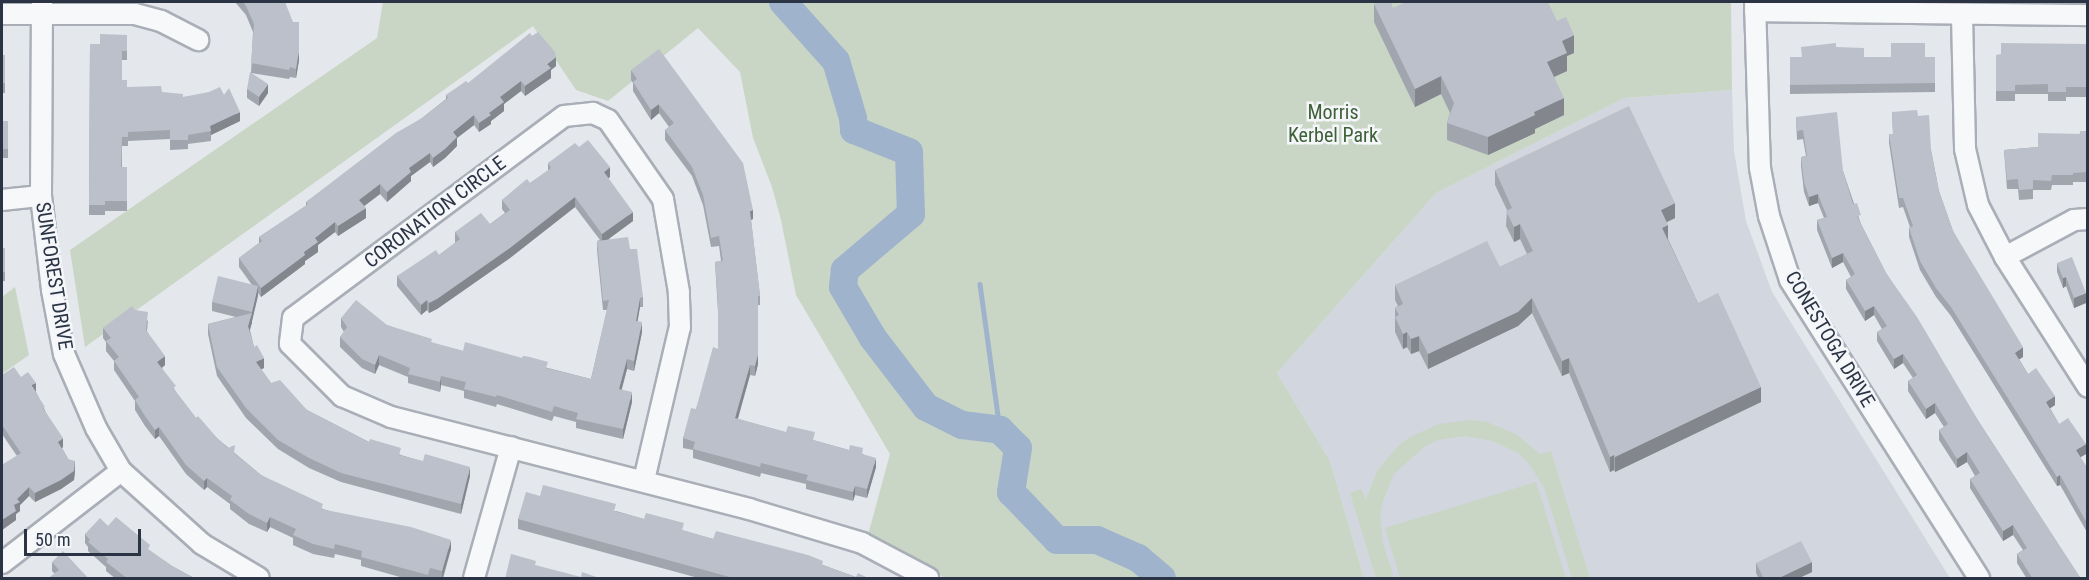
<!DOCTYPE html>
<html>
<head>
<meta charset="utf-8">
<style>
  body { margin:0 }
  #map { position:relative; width:2089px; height:580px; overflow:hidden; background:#e4e7ec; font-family:"Roboto Condensed",sans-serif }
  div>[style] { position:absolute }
  .built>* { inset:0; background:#d2d6de }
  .green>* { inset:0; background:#c9d6c5 }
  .stream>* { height:4.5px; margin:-2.25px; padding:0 2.25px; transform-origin:2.25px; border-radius:2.25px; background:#9fb4cc }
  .river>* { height:28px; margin:-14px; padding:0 14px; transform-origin:14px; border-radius:14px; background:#9fb4cc }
  .roads { filter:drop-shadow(2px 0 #a9aeb7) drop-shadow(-2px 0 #a9aeb7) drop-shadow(0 2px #a9aeb7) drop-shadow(0 -2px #a9aeb7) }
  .minor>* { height:20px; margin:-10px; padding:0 10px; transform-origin:10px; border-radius:10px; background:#f7f8fa }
  .wall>* { inset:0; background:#a1a5ae }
  .shaded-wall>* { inset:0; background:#83868d }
  .building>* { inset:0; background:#bbc0ca }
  span { translate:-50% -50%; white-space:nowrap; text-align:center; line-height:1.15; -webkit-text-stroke:5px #f4f6f9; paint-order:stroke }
  .park-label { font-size:20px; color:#3f6138 }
  .street-label { font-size:20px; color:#2b3445 }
  .frame { position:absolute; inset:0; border:3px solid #2b3445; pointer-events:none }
  .scale { position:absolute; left:24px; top:529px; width:117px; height:27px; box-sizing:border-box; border:3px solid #2b3445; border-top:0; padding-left:8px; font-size:18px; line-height:21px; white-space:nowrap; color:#2b3445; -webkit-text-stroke:4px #f4f6f9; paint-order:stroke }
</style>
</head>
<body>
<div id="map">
  <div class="built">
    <i style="clip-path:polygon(1732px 90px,1734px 151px,1746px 221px,1772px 292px,1950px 578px,1364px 578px,1330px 461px,1277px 373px,1436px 193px,1624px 98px)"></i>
  </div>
  <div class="green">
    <i style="clip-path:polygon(383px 2px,1731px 2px,1732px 90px,1624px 98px,1436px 193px,1277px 373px,1330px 461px,1364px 578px,945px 578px,868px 535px,890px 454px,796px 295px,781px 220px,772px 187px,753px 138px,740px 72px,698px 28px,608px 101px,576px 90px,533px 26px,85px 347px,70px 250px,377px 38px)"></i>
    <i style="clip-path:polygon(15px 287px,29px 355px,2px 374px,2px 297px)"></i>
    <i style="clip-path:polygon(1471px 420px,1487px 422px,1516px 434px,1540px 454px,1551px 451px,1590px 578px,1572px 578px,1544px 487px,1529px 464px,1518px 453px,1493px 441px,1465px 436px,1438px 440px,1424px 447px,1394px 474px,1383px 501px,1380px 515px,1383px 543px,1394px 578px,1376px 578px,1350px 493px,1361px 489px,1366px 500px,1377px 471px,1398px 446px,1410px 437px,1439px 424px)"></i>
    <i style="clip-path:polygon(1536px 482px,1566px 578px,1400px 578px,1385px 528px)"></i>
  </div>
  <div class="stream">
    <i style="left:980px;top:284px;width:147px;rotate:82.2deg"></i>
  </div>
  <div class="river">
    <i style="left:783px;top:2px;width:79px;rotate:48.1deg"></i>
    <i style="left:836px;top:61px;width:59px;rotate:73.4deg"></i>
    <i style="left:853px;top:118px;width:12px;rotate:85deg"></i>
    <i style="left:854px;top:130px;width:59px;rotate:21.8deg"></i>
    <i style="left:909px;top:152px;width:62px;rotate:88.2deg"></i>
    <i style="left:911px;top:214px;width:87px;rotate:139.7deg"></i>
    <i style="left:845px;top:270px;width:17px;rotate:97deg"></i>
    <i style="left:843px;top:287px;width:59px;rotate:59.5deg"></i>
    <i style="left:873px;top:338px;width:87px;rotate:52.5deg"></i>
    <i style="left:926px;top:407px;width:40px;rotate:26.6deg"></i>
    <i style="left:962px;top:425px;width:38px;rotate:7deg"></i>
    <i style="left:1000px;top:430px;width:25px;rotate:45deg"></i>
    <i style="left:1018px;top:448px;width:45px;rotate:99deg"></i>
    <i style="left:1011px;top:492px;width:66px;rotate:46.2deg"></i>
    <i style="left:1057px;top:540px;width:40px"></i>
    <i style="left:1097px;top:540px;width:45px;rotate:23.7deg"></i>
    <i style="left:1138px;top:558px;width:31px;rotate:40deg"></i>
  </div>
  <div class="roads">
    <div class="minor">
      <i style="left:42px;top:2px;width:194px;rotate:90.3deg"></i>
      <i style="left:41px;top:196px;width:95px;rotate:83.3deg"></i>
      <i style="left:52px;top:290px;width:65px;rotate:79.4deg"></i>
      <i style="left:64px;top:354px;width:81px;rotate:66.6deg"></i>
      <i style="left:96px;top:428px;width:50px;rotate:59.8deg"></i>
      <i style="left:121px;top:471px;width:109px;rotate:42deg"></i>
      <i style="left:202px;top:544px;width:66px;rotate:30.8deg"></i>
      <i style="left:1755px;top:2px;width:166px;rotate:88.3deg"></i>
      <i style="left:1760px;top:168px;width:49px;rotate:79.4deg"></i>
      <i style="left:1769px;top:216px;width:67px;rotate:71.8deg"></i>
      <i style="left:1790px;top:280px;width:353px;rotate:57.6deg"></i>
      <i style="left:1755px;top:11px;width:333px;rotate:0.7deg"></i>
      <i style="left:2px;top:14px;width:133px"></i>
      <i style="left:135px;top:14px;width:27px;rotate:15deg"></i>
      <i style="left:161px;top:21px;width:42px;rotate:27.2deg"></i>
      <i style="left:1962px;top:15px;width:134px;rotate:88.7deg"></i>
      <i style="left:1965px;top:149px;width:57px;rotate:76.9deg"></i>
      <i style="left:1978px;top:205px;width:59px;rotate:62.6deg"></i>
      <i style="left:2005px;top:257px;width:154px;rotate:57.4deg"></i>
      <i style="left:2px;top:200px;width:39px;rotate:-6deg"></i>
      <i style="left:2005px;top:257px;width:78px;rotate:-28.2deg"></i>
      <i style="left:2074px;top:220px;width:14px;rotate:-4deg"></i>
      <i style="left:644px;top:480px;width:157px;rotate:-76.8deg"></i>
      <i style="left:680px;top:327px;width:35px;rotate:-92deg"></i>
      <i style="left:679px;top:292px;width:94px;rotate:-99.8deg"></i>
      <i style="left:663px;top:199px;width:96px;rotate:-124.8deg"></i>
      <i style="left:608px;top:120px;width:17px;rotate:-155deg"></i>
      <i style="left:593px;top:113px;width:29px;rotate:174deg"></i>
      <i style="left:564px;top:116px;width:338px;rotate:143.3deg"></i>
      <i style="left:293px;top:318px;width:26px;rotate:97deg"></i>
      <i style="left:290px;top:344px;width:74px;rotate:45deg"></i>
      <i style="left:342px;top:396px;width:53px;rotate:23.2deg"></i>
      <i style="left:391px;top:417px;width:370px;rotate:14.4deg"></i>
      <i style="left:749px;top:509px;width:118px;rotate:16.7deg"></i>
      <i style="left:862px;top:543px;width:75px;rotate:27.9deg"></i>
      <i style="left:2px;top:563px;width:150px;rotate:-37.7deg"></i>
      <i style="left:474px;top:578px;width:136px;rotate:-74.2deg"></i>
    </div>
  </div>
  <div class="wall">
    <i style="clip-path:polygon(235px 2px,285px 2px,299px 60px,296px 78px,290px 77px,289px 79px,251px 73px,253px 32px,246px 15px)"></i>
    <i style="clip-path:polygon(1374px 4px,1393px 8px,1557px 21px,1574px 53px,1567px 56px,1567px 71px,1554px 77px,1564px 115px,1535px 129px,1535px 133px,1488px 155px,1447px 140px,1447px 123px,1450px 113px,1441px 94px,1415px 107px,1374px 22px)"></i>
    <i style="clip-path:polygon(127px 35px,127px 60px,122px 60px,122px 80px,127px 87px,183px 97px,224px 95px,240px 121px,211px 135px,211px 141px,188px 144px,188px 149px,170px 150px,170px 139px,128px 141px,128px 146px,122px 146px,122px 167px,127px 167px,127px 211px,105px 211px,105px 215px,89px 215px,90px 44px,100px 44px)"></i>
    <i style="clip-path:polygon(2088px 44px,2088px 97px,2066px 97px,2066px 101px,2048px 101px,2048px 94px,2015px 94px,2015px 101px,1996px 101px,1996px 55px)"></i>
    <i style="clip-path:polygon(1836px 47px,1864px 57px,1935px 57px,1935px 92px,1790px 94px,1790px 57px,1801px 57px)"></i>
    <i style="clip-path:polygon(2px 55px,5px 55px,5px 93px,2px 93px)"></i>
    <i style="clip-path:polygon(556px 66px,551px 70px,551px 78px,525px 96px,521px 91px,504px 104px,504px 111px,491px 121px,491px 124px,479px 132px,474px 125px,457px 138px,457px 146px,445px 158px,433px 167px,430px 162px,411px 176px,411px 181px,387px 202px,380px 194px,364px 206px,366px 218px,338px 236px,335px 232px,318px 245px,318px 252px,305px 261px,305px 264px,261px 297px,258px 293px,252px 321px,250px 330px,254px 347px,264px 368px,261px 369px,271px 383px,307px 410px,369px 442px,401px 455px,470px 476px,461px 514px,341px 482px,309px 468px,278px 449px,246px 418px,217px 376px,208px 334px,208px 324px,236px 317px,212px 311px,212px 302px,252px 285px,239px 267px,239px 258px,259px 243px,259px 237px,306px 206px,306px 202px,422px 118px,446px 99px,446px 95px,468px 83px)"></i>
    <i style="clip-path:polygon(631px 70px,753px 219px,751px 220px,760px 296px,760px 305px,758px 305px,758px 364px,755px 376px,750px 375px,738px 419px,863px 454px,876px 467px,867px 498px,855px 495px,853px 501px,806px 489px,806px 484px,761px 473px,760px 477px,693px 458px,693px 450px,683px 448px,683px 438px,696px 409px,718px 349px,718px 312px,715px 262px,721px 261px,719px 246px,711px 247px,703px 205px,692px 176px,665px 140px,665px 130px,669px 127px,659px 113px,651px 120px,633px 91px,633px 83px,631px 80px)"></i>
    <i style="clip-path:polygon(247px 89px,268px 93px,259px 106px,247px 98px)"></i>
    <i style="clip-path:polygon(1892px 112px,1918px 116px,1931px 150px,1939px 191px,1953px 231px,2023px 357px,2019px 359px,2028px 374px,2055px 405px,2050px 408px,2059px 424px,2086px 454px,2080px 457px,2088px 469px,2088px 534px,2060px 485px,2057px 486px,1951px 316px,1936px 297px,1920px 270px,1909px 237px,1909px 228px,1910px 227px,1903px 207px,1899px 208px,1889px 143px,1889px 134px,1893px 134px)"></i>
    <i style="clip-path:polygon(1796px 117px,1843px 171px,1861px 224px,1886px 273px,1979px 422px,2081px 579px,2027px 579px,2017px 563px,2017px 554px,2023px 550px,2013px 535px,2003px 541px,1970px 488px,1970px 479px,1975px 476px,1967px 462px,1957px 468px,1939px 440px,1939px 430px,1944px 427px,1935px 413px,1926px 419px,1908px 391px,1908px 381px,1913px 378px,1903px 363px,1894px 369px,1877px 341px,1877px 332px,1882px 329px,1874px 315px,1865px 321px,1859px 311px,1846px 289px,1846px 280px,1851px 277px,1843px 262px,1832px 268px,1817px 230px,1817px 220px,1824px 218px,1818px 203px,1809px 206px,1804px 192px,1801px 166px,1801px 157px,1806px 156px,1803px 139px,1797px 140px)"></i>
    <i style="clip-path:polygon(2px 121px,8px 121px,8px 158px,2px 158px)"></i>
    <i style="clip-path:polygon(2088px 131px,2088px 182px,2073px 182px,2073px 185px,2052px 185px,2051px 190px,2033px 190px,2033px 199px,2019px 200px,2018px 189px,2007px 189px,2004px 150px,2038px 147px)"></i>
    <i style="clip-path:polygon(579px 147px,610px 177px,608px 178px,633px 221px,608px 239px,630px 249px,643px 297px,643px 307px,640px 307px,637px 321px,642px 332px,634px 371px,627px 369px,622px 389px,632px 402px,623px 439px,576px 428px,576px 422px,554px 416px,552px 421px,497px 404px,496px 407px,464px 398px,464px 391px,441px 385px,440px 392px,408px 383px,408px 377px,379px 365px,375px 374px,362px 368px,340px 347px,340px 337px,344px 332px,341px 327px,341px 318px,387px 325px,432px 343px,463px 351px,548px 368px,591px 379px,607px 310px,603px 310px,597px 250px,597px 241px,600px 240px,575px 207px,510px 258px,437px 309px,429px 313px,427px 310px,421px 315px,397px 286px,397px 276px,439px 255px,455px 243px,455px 232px,490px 224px,505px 213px,502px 209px,502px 200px,530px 183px,548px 171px,548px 163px)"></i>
    <i style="clip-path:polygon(1495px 170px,1675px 218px,1667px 222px,1668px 239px,1698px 303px,1761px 402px,1615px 472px,1614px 470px,1610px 472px,1569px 373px,1562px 376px,1532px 313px,1518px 326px,1428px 369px,1419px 351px,1411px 354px,1407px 347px,1403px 349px,1395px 332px,1395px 308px,1398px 306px,1395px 300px,1395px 285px,1500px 267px,1527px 254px,1520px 239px,1514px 242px,1506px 226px,1507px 210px,1495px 185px)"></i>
    <i style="clip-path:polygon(2px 248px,5px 248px,5px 281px,2px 281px)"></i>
    <i style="clip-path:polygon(2057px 263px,2086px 303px,2074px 308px,2066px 286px,2063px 288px,2057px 272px)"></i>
    <i style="clip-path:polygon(135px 310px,148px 321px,147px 331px,165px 365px,162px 368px,176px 392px,196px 418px,218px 439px,261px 475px,323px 509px,451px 549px,443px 579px,435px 579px,430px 577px,430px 579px,407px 579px,361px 566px,361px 560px,335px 554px,334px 558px,313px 554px,293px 545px,293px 538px,270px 527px,267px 532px,249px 524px,230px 509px,230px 504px,207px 487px,204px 490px,186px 474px,159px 436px,155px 439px,145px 426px,135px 410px,135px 401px,114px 370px,114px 361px,106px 351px,106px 342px,103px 338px,103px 328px)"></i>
    <i style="clip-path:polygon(2px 375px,21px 377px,36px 392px,63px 447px,62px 448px,75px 471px,74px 480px,61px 489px,35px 502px,29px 496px,20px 505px,20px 511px,16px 514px,16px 520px,2px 530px,2px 465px,17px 456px,2px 434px)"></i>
    <i style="clip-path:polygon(616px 511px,713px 539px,823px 565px,856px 577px,870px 579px,702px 579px,518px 529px,518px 519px)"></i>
    <i style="clip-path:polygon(108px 526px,150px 551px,172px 566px,196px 579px,116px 579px,106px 571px,106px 567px,88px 551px,88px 547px,85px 543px,85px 534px)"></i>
    <i style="clip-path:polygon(52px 562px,89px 579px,54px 573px,52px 571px)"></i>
    <i style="clip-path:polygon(1756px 563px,1812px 572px,1797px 579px,1759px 579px,1756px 573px)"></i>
  </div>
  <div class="shaded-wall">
    <i style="clip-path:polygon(1574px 35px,1574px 53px,1567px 56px,1567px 71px,1547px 80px,1547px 62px,1562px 41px)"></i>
    <i style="clip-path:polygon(299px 50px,299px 60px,296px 78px,296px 69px)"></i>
    <i style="clip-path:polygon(556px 57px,556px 66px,551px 70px,551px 78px,525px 96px,525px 86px,547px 64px)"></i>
    <i style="clip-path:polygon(1441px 76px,1441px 94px,1415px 107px,1415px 89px)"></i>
    <i style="clip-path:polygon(521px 81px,521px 91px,504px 104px,504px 111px,491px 121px,491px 124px,479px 132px,479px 123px,489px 113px,500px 97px)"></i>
    <i style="clip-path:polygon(268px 84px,268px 93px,259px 106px,259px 97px)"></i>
    <i style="clip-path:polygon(1564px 98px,1564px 115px,1535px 129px,1535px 133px,1488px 155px,1488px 137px,1534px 112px)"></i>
    <i style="clip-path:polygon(659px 104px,659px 113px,651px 120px,651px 110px)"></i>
    <i style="clip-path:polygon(240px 112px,240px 121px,211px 135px,210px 126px)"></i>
    <i style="clip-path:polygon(474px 115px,474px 125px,457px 138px,457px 146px,445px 158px,433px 167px,433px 158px,453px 132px)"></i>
    <i style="clip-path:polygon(430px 153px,430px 162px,411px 176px,411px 181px,387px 202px,387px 192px,409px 168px)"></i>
    <i style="clip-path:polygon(610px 167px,610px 177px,604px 181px,604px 172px)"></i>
    <i style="clip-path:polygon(380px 184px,380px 194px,359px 210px,359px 200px)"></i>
    <i style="clip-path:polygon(1818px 194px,1818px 203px,1809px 206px,1809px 197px)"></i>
    <i style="clip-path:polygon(575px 197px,575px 207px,510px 258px,437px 309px,429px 313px,429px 303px)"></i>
    <i style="clip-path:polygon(1675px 203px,1675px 218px,1661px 225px,1661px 210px)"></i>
    <i style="clip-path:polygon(366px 208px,366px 218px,338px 236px,338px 226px)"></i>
    <i style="clip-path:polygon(753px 210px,753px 219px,750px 220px,750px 211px)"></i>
    <i style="clip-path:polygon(633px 212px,633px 221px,602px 244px,602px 234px)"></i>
    <i style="clip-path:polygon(335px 222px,335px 232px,318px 245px,318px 252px,305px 261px,305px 264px,261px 297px,261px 288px,304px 252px,315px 238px)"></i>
    <i style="clip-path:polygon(1520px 224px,1520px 239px,1514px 242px,1514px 227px)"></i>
    <i style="clip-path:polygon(1668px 225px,1668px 240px,1662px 228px)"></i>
    <i style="clip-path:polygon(1843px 253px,1843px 262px,1832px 268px,1832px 258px)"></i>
    <i style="clip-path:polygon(2066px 277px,2066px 286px,2063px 288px,2063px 278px)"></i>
    <i style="clip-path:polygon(258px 286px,258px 296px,252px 321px,252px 312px)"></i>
    <i style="clip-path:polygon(2086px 293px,2086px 303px,2074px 308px,2074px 298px)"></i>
    <i style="clip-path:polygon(640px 298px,640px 307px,636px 331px,636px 321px)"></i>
    <i style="clip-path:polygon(1532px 298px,1532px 313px,1518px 326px,1428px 369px,1428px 354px)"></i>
    <i style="clip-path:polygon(427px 300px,427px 310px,421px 315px,421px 305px)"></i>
    <i style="clip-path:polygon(1874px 306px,1874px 315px,1865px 321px,1865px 311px)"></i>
    <i style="clip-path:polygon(252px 313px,252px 323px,248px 335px,248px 326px)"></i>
    <i style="clip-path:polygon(642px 322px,642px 332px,634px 371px,634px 361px)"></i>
    <i style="clip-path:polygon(1407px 332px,1407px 347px,1403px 349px,1403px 334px)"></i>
    <i style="clip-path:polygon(1419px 336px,1419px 351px,1411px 354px,1411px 339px)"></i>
    <i style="clip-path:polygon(2023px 347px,2023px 357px,2015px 362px,2015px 353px)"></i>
    <i style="clip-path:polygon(758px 354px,758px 364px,755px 376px,755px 366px)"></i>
    <i style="clip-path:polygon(1903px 354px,1903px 363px,1894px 369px,1894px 359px)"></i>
    <i style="clip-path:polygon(379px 355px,379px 365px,375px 374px,375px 365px)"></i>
    <i style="clip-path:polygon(165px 356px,165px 365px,157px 371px,157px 362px)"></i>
    <i style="clip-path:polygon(264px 358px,264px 368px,256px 372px,256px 362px)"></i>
    <i style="clip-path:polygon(1569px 358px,1569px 373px,1562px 376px,1562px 361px)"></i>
    <i style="clip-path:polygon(627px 359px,627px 369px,619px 398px,619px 389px)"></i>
    <i style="clip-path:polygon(750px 365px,750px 375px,735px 428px,735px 418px)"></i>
    <i style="clip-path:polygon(441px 376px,441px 385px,440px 392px,440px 382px)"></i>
    <i style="clip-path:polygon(36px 383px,36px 392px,31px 385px)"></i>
    <i style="clip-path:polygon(1761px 387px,1761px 402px,1615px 472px,1615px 457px)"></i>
    <i style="clip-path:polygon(632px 392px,632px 402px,623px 439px,623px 429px)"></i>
    <i style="clip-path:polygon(2055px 396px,2055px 405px,2046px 411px,2046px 402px)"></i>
    <i style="clip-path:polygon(1935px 403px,1935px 413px,1926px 419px,1926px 409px)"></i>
    <i style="clip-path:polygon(159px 427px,159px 436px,155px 439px,155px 430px)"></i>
    <i style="clip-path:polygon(63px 438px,63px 447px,58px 451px,58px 442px)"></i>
    <i style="clip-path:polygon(2086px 444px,2086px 454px,2076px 460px,2076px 450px)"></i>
    <i style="clip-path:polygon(1967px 452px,1967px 462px,1957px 468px,1957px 459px)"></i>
    <i style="clip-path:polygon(1614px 455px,1614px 470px,1610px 472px,1610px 457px)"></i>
    <i style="clip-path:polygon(876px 458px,876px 467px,867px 498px,867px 489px)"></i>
    <i style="clip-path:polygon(75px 461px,75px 471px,74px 480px,61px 489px,35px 502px,35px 493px)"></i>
    <i style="clip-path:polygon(470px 467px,470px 476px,461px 514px,461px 504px)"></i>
    <i style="clip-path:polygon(2060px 475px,2060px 485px,2057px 486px,2057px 477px)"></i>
    <i style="clip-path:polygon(207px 478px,207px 487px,204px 490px,204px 481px)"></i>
    <i style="clip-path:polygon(855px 486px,855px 495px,853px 501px,853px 492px)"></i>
    <i style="clip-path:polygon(29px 487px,29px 496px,20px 505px,20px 511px,16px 514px,16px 520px,2px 530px,2px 520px,14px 505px,17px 499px)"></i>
    <i style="clip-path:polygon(270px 517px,270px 527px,267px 532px,267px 523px)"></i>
    <i style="clip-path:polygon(2013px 525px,2013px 535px,2003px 541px,2003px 531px)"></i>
    <i style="clip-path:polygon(451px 540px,451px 549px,442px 579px,442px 571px)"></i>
    <i style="clip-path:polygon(1812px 562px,1812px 572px,1797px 579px,1777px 579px)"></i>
  </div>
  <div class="building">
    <i style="clip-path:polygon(243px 2px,285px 2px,293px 22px,299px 22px,299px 50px,296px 69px,290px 67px,289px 70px,251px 63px,254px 24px,246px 6px)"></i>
    <i style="clip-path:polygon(1379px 2px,1391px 2px,1393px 8px,1406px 2px,1548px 2px,1557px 21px,1566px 17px,1574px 35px,1562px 41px,1567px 53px,1547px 62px,1564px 98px,1534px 112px,1535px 115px,1488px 137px,1447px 123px,1454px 103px,1441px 76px,1415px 89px,1374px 4px)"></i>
    <i style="clip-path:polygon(538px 32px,555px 52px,556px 57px,547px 64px,551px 68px,525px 86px,521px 81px,500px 97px,504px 102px,489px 113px,491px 115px,479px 123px,474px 115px,453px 132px,457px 137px,445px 149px,433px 158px,430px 153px,409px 168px,411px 172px,387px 192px,380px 184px,359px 200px,366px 208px,338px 226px,335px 222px,315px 238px,318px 242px,304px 252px,305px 255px,261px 288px,239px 258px,262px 241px,259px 237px,308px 204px,306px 202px,396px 133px,422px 118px,448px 98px,446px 95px,466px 81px,468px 83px,530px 33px,532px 36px)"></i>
    <i style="clip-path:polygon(100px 34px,127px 35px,127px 51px,122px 51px,122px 80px,127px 80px,127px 87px,161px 86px,162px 92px,183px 94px,183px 97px,209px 92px,220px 87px,224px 95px,229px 88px,240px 112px,210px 126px,211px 131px,188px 135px,188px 140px,170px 140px,170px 130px,128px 132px,128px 137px,122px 137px,121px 167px,127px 167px,127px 201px,105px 201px,105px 205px,89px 205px,90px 44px,100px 44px)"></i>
    <i style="clip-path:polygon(1836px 43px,1836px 47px,1864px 48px,1864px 57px,1891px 57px,1891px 43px,1925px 43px,1925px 57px,1935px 57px,1935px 83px,1790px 85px,1790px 57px,1802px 57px,1801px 47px)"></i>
    <i style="clip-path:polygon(2001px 43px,2088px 44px,2088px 87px,2066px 87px,2066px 92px,2048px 92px,2048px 84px,2015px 85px,2015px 91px,1996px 91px,1996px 55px,2001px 55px)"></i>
    <i style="clip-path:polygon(659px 49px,743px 163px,753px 210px,750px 211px,760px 296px,758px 296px,758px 354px,755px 366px,750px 365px,735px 418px,786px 432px,788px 426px,815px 432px,813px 440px,849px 450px,850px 445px,863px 448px,862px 454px,876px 458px,867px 489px,855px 486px,853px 492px,806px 480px,808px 475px,761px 463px,760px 467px,693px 449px,695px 442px,683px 438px,691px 408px,696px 409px,713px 347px,718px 349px,718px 303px,715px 262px,723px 261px,719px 236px,711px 238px,703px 195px,692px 167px,665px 130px,674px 123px,659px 104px,651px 110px,633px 82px,637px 79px,631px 70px)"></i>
    <i style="clip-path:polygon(2px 55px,5px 55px,5px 83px,2px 83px)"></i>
    <i style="clip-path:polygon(250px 72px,268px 84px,259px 97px,247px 89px)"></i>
    <i style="clip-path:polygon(1629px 106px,1675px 203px,1661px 210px,1668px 225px,1662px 228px,1698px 303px,1718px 293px,1761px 387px,1615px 457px,1614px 455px,1610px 457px,1569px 358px,1562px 361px,1532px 298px,1518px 312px,1428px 354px,1419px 336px,1411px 339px,1407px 332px,1403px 334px,1395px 317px,1399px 315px,1395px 308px,1403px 304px,1395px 285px,1487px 241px,1500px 267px,1533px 251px,1520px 224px,1514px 227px,1506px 211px,1512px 208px,1495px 170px)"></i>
    <i style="clip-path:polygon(1917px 110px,1918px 116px,1929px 115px,1931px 150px,1939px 191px,1953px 231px,2023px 347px,2015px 353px,2028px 374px,2036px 368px,2055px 396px,2046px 402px,2059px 424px,2068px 418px,2086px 444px,2076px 450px,2088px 469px,2088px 525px,2060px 475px,2057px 477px,1951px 307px,1936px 288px,1920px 261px,1909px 228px,1913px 226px,1903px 198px,1899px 198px,1889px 134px,1893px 134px,1892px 112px)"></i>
    <i style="clip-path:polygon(1837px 112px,1843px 171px,1853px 204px,1857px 203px,1861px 215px,1857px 216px,1886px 273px,1917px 317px,1979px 422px,2081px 579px,2033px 579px,2017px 554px,2027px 548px,2013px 525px,2003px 531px,1970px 479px,1980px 473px,1967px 452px,1957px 459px,1939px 430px,1948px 424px,1935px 403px,1926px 409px,1908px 381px,1917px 375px,1903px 354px,1894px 359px,1877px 332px,1887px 326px,1874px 306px,1865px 311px,1859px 301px,1846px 280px,1855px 274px,1843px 253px,1832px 258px,1817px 220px,1827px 217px,1818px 194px,1809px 197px,1804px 182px,1801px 157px,1807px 156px,1803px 130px,1797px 131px,1796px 117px)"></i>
    <i style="clip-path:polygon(2px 121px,8px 121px,8px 149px,2px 149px)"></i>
    <i style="clip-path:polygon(2080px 131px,2088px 131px,2088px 172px,2073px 173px,2073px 175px,2052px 175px,2051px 181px,2033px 180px,2033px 189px,2019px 190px,2018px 179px,2007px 180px,2004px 150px,2038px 147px,2038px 133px,2080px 134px)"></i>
    <i style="clip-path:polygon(588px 140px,610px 167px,604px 172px,633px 212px,602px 234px,575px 197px,510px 248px,437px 299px,429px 303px,427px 300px,421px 305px,397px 276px,436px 250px,439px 255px,460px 239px,455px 232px,481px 213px,490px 224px,510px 210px,502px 200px,516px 188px,527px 179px,530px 183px,551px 168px,548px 163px,575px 143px,579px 147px)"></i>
    <i style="clip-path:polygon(628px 237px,630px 249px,637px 249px,643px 297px,640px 298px,636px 321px,642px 322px,634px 361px,627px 359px,619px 389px,632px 392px,623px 429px,576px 419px,578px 413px,554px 406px,552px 412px,497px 395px,496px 397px,464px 389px,466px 382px,441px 376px,440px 382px,408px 374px,410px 368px,379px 355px,375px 365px,362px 359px,340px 337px,347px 327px,341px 318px,356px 300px,387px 325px,432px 339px,431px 342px,463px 351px,465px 342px,522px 358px,523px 356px,530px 357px,548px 362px,546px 368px,591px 379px,609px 300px,603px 301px,597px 241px)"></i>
    <i style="clip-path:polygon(2px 248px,5px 248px,5px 272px,2px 272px)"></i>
    <i style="clip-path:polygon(2072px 257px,2086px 293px,2074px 298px,2066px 277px,2063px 278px,2057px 263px)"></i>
    <i style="clip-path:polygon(218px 276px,258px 286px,252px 312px,212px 302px)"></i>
    <i style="clip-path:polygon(132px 306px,135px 310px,148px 312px,146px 330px,165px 356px,157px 362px,176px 386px,173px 388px,196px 418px,198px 416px,218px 439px,228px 448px,235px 445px,234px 453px,261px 475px,323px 504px,321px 509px,411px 527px,451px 540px,442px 571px,430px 568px,428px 575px,361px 557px,362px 551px,335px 544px,334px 549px,313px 544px,293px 535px,296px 529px,270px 517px,267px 523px,249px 514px,230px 500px,232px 496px,207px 478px,204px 481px,186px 465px,159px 427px,155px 430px,145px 416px,135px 400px,139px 397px,114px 361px,119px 357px,106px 341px,111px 338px,103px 328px)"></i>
    <i style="clip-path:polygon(252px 313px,248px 326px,254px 347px,257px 345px,264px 358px,256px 362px,271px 383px,280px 380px,307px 410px,369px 442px,370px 439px,401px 448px,399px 455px,423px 461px,425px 454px,470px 467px,461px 504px,341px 473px,309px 458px,278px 440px,246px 408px,217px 367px,208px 324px)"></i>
    <i style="clip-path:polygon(14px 367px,21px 377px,28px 372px,36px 383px,31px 385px,45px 407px,43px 408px,63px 438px,58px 442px,68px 459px,75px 461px,74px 471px,61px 480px,35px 493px,29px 487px,17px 499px,20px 502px,14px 505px,16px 511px,2px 520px,2px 465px,21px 453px,2px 425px,2px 375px)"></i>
    <i style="clip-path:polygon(543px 485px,616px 504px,614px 511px,644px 519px,646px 513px,684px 523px,682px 530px,713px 539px,716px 531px,808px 555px,823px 561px,822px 565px,856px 577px,858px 573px,870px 579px,737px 579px,518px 519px,526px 492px,540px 496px)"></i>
    <i style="clip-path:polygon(116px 517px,150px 545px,148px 549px,172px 566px,196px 579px,128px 579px,106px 562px,108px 559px,88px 542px,90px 540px,85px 534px,100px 518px,108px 526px)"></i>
    <i style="clip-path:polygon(1801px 541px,1812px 562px,1777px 579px,1764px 579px,1756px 563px)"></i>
    <i style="clip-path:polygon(63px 551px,89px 579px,47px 579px,59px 570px,52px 562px)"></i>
    <i style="clip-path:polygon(511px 554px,536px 561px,535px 565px,581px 577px,582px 572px,602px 579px,505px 579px)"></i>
  </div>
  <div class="park-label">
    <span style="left:1333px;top:124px">Morris<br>Kerbel Park</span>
  </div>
  <div class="street-label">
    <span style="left:435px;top:212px;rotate:-37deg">CORONATION CIRCLE</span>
    <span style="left:54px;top:276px;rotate:81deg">SUNFOREST DRIVE</span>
    <span style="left:1830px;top:339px;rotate:59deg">CONESTOGA DRIVE</span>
  </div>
  <div class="frame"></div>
  <div class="scale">50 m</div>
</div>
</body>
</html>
